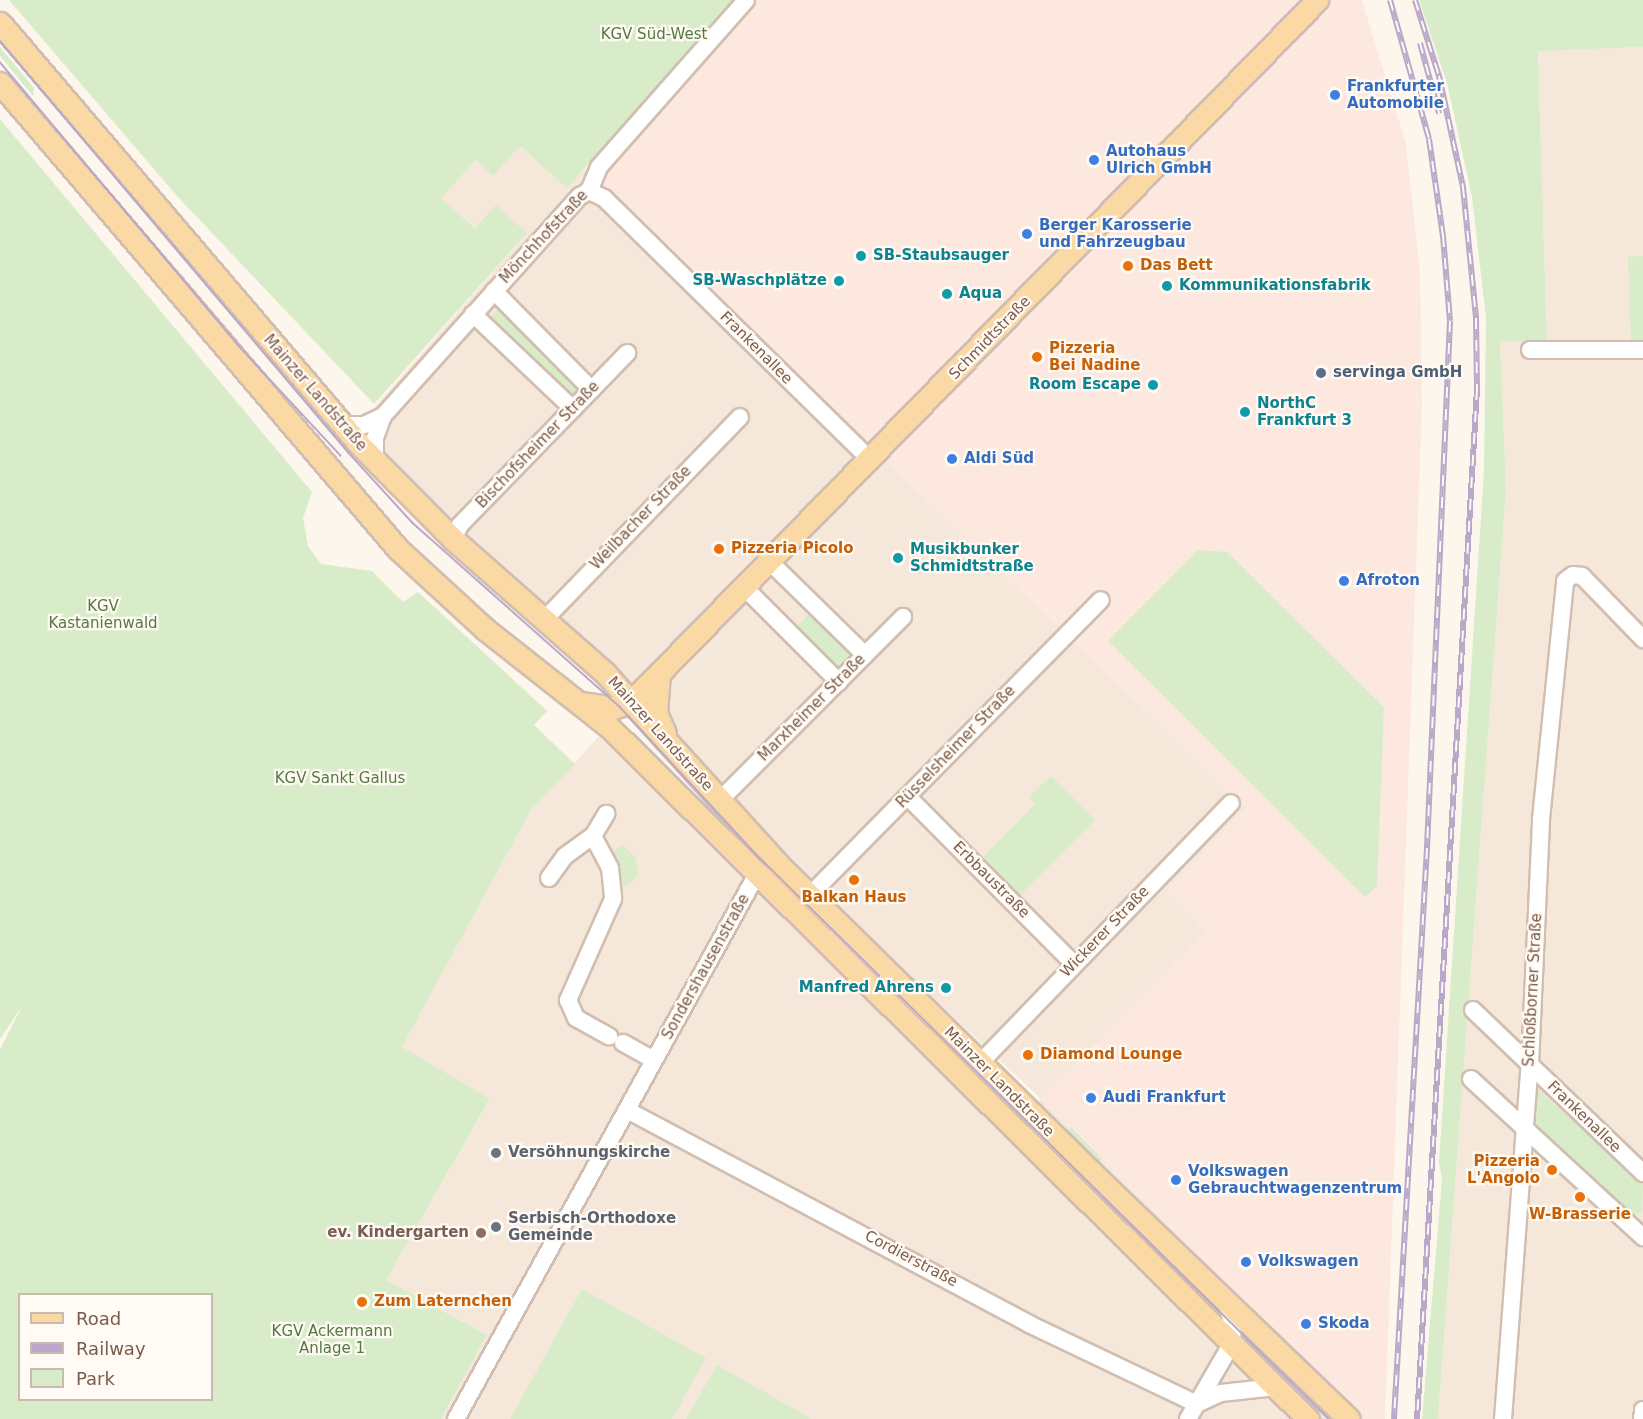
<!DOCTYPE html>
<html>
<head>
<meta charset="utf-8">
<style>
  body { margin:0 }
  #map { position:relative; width:1643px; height:1419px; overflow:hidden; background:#fdf6ec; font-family:"DejaVu Sans",sans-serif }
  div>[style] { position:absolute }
  .residential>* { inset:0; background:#f5e8da }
  .commercial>* { inset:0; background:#fde8e0 }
  .green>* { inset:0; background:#d8ecc9 }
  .roads { filter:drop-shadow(2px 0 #d1beb0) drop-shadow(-2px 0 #d1beb0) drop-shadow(0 2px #d1beb0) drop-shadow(0 -2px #d1beb0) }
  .minor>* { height:16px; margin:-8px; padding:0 8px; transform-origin:8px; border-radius:8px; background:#fff }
  .major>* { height:21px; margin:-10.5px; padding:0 10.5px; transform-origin:10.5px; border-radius:10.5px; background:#fbd9a5 }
  .tram>* { height:1.5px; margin:-0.75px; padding:0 0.75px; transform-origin:0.75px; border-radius:0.75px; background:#b9a8c9 }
  .rail>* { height:6px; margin-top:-3px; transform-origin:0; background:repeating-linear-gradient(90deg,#fffaf3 0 11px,#b9a8c9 0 22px); box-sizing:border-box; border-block:2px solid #b9a8c9 }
  .dots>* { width:16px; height:16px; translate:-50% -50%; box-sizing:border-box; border:3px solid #fffaf3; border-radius:50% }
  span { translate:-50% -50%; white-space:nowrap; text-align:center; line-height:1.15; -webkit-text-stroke:4.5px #fffaf3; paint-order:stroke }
  .park-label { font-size:15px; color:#537a41 }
  .shop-label { font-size:15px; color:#366cbe; font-weight:700 }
  .left { translate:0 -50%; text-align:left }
  .street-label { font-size:15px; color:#7a5c4d }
  .culture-label { font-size:15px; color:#0d838f; font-weight:700 }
  .right { translate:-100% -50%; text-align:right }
  .food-label { font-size:15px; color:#c56008; font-weight:700 }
  .service-label { font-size:15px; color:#4e5e75; font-weight:700 }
  .worship-label { font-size:15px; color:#5b616d; font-weight:700 }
  .education-label { font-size:15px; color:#785e54; font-weight:700 }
  .legend { position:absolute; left:18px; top:1293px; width:195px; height:108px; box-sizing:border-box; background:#fffaf3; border:2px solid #cabbb1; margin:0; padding:8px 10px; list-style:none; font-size:18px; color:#7a5c4d }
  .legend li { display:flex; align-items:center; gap:12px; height:30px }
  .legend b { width:30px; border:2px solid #cabbb1 }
</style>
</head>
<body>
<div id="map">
  <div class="residential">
    <i style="clip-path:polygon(1643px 47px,1643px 1419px,1438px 1419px,1506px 490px,1500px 340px,1547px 339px,1538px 50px)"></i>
    <i style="clip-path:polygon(520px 146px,567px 187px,584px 169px,1247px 808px,1167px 890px,1207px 932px,1042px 1099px,1363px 1419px,441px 1419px,487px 1335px,386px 1280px,490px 1100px,402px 1047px,531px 810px,604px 731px,1009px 1132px,1041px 1099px,891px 958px,718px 785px,626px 678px,351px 434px,527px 233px,476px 228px,440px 198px,476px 160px)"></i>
  </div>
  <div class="commercial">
    <i style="clip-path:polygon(733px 0,1362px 0,1406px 144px,1420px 272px,1422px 404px,1385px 1419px,1363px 1419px,1042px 1099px,1207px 932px,1167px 890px,1247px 808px,584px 169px)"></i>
  </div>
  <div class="green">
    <i style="clip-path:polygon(9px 0,733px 0,567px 188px,520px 146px,493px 176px,476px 160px,441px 198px,475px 228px,496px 205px,527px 233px,374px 404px,177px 196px)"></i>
    <i style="clip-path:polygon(1419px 0,1643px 0,1643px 47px,1538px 51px,1547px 340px,1500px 341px,1506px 490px,1438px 1419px,1422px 1419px,1442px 1179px,1439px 1163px,1484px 471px,1486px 318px,1472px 197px,1447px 83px)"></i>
    <i style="clip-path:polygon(0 47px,34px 88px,33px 96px,0 56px)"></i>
    <i style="clip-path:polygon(evenodd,0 119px,312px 492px,303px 518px,308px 546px,321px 564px,372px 571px,403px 602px,418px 592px,547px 711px,534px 725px,575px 764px,531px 810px,402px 1047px,490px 1099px,386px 1280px,487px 1335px,441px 1419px,0 1419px,0 1050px,22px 1006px,0 1039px,0 119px,20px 1294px,212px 1294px,212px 1400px,20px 1400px,20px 1294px)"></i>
    <i style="clip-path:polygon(1643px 256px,1643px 343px,1631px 343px,1628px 257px)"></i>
    <i style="clip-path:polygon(500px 307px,580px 389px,577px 393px,572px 397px,491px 324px,491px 317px)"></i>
    <i style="clip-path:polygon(1198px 550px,1227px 552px,1384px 707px,1377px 886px,1365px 897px,1108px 641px)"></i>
    <i style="clip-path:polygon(809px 614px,851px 654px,837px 668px,795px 628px)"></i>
    <i style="clip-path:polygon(1051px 776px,1095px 820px,1020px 895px,983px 857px,1035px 804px,1029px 797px)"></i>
    <i style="clip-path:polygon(622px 845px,635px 857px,638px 868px,637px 877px,623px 888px,612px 854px)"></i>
    <i style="clip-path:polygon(1538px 1089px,1643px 1184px,1642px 1210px,1634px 1218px,1530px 1123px)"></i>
    <i style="clip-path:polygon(1071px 1127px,1102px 1159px,1100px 1161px,1096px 1162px,1062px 1135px)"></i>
    <i style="clip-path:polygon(582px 1289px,706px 1358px,672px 1419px,510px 1419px)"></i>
    <i style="clip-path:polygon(717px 1365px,812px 1419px,686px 1419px)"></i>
  </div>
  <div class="roads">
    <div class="minor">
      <i style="left:589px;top:191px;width:17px;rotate:25deg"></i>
      <i style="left:604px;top:198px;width:373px;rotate:44.5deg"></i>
      <i style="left:494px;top:291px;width:139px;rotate:45.3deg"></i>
      <i style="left:473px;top:314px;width:138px;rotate:43.5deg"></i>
      <i style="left:1530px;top:350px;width:113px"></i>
      <i style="left:341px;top:425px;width:23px"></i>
      <i style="left:364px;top:425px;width:21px;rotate:-25deg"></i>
      <i style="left:375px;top:461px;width:23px;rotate:-90deg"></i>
      <i style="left:375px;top:438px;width:23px;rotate:-70deg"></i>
      <i style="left:383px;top:416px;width:295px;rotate:-48.2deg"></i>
      <i style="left:580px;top:196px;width:10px;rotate:-29deg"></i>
      <i style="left:589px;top:191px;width:26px;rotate:-67deg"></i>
      <i style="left:599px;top:167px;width:222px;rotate:-48.6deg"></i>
      <i style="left:453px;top:539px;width:16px;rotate:-63deg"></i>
      <i style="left:460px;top:525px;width:240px;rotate:-45.8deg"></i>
      <i style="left:770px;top:562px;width:133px;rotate:44.4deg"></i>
      <i style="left:745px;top:588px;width:133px;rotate:45deg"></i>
      <i style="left:544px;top:620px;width:282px;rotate:-46deg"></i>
      <i style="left:908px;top:797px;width:235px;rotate:45.2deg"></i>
      <i style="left:720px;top:800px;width:259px;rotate:-45deg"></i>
      <i style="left:593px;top:836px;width:36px;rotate:62deg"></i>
      <i style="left:610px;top:868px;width:31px;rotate:84deg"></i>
      <i style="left:613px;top:899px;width:111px;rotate:114deg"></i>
      <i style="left:568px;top:1000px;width:20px;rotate:66deg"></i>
      <i style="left:576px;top:1018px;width:38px;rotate:29deg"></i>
      <i style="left:549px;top:878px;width:27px;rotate:-54deg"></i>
      <i style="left:565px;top:856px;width:34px;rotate:-36deg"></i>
      <i style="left:593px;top:836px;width:26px;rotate:-59deg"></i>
      <i style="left:810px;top:895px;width:414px;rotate:-45.4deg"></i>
      <i style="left:1473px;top:1010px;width:236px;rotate:43.8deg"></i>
      <i style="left:623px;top:1043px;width:35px;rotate:29deg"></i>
      <i style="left:980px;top:1063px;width:361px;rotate:-46deg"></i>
      <i style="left:1471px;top:1079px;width:234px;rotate:42.6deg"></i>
      <i style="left:627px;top:1110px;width:455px;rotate:28deg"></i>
      <i style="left:1029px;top:1324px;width:186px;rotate:25.5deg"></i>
      <i style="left:1197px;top:1404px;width:26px;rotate:-25deg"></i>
      <i style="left:1221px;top:1393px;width:55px;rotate:-6.2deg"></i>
      <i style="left:456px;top:1419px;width:623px;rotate:-61.09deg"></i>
      <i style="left:1188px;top:1419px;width:88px;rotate:-59.9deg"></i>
      <i style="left:1232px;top:1343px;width:17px;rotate:-87deg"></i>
      <i style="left:1233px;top:1326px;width:26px;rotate:-106deg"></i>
      <i style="left:1503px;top:1419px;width:356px;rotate:-85.7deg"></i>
      <i style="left:1530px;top:1064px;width:245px;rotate:-87.4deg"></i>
      <i style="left:1541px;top:819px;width:239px;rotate:-84.2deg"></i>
      <i style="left:1565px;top:581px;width:10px;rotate:-37deg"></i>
      <i style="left:1573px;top:575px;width:9px;rotate:6deg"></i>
      <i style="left:1582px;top:576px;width:88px;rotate:45.9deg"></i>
      <i style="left:1642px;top:1419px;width:9px;rotate:-84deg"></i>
    </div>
    <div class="major">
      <i style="left:0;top:23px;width:553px;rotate:49.54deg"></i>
      <i style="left:359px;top:444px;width:134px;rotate:45.3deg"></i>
      <i style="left:453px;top:539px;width:203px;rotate:41.4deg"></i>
      <i style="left:605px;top:673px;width:256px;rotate:47.8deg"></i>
      <i style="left:777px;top:863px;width:465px;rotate:44.5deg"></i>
      <i style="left:1109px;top:1189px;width:332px;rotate:43.8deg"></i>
      <i style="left:0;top:83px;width:613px;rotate:49.5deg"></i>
      <i style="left:398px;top:549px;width:118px;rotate:42.6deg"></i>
      <i style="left:485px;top:629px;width:157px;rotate:38.3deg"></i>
      <i style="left:608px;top:726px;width:985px;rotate:44.71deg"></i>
      <i style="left:659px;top:673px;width:40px;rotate:94.3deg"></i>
      <i style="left:656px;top:713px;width:22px;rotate:66deg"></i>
      <i style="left:583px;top:703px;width:30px;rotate:9deg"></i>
      <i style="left:613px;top:708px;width:19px;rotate:-18deg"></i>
      <i style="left:631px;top:702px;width:982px;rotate:-45.66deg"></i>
    </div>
  </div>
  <div class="tram">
    <i style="left:0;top:41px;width:540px;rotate:49.73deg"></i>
    <i style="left:349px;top:453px;width:95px;rotate:47.6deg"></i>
    <i style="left:413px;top:523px;width:277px;rotate:41.6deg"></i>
    <i style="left:620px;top:707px;width:205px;rotate:47.2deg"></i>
    <i style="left:759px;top:857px;width:800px;rotate:44.6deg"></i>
    <i style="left:0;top:62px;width:370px;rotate:49.9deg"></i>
    <i style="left:238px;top:345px;width:151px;rotate:47.1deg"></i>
  </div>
  <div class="rail">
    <i style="left:1390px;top:0;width:144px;rotate:74.3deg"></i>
    <i style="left:1429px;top:139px;width:98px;rotate:81.8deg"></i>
    <i style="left:1443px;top:236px;width:85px;rotate:85.3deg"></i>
    <i style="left:1450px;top:321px;width:528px;rotate:92.5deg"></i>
    <i style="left:1427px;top:848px;width:572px;rotate:93.31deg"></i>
    <i style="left:1415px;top:0;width:80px;rotate:72.5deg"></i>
    <i style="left:1439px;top:76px;width:114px;rotate:77.8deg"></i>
    <i style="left:1463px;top:187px;width:132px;rotate:84.3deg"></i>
    <i style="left:1476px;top:318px;width:71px;rotate:89.2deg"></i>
    <i style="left:1477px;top:389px;width:1032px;rotate:93.33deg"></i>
    <i style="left:1420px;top:43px;width:73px;rotate:74.8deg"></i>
  </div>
  <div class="dots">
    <i style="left:1335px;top:95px;background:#3f7fe0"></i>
    <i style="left:1094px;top:160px;background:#3f7fe0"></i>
    <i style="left:1027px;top:234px;background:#3f7fe0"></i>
    <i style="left:861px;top:256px;background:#0f9aa8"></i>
    <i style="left:1128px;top:266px;background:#e8710a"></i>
    <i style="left:839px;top:281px;background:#0f9aa8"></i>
    <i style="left:1167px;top:286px;background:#0f9aa8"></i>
    <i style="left:947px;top:294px;background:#0f9aa8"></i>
    <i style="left:1037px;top:357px;background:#e8710a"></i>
    <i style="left:1321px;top:373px;background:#5c6f8a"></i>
    <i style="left:1153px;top:385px;background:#0f9aa8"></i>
    <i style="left:1245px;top:412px;background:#0f9aa8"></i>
    <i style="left:952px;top:459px;background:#3f7fe0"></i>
    <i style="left:719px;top:549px;background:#e8710a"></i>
    <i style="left:898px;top:558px;background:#0f9aa8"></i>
    <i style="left:1344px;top:581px;background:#3f7fe0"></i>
    <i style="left:854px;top:880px;background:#e8710a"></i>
    <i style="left:946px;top:988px;background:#0f9aa8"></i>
    <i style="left:1028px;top:1055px;background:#e8710a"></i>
    <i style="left:1091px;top:1098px;background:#3f7fe0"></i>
    <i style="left:496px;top:1153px;background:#6b7280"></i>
    <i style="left:1552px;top:1170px;background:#e8710a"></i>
    <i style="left:1176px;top:1180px;background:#3f7fe0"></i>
    <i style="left:1580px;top:1197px;background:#e8710a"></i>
    <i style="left:496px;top:1227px;background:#6b7280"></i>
    <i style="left:481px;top:1233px;background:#8d6e63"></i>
    <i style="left:1246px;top:1262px;background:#3f7fe0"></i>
    <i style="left:362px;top:1302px;background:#e8710a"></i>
    <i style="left:1306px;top:1324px;background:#3f7fe0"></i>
  </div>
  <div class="park-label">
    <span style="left:654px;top:35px">KGV Süd-West</span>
    <span style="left:103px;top:615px">KGV<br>Kastanienwald</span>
    <span style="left:340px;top:779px">KGV Sankt Gallus</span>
    <span style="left:332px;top:1340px">KGV Ackermann<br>Anlage 1</span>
  </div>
  <div class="shop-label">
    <span class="left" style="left:1347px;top:95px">Frankfurter<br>Automobile</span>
    <span class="left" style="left:1106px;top:160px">Autohaus<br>Ulrich GmbH</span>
    <span class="left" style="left:1039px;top:234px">Berger Karosserie<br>und Fahrzeugbau</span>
    <span class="left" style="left:964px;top:459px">Aldi Süd</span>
    <span class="left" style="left:1356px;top:581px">Afroton</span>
    <span class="left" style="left:1103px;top:1098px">Audi Frankfurt</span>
    <span class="left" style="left:1188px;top:1180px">Volkswagen<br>Gebrauchtwagenzentrum</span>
    <span class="left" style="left:1258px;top:1262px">Volkswagen</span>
    <span class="left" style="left:1318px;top:1324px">Skoda</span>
  </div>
  <div class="street-label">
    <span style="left:544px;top:237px;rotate:-47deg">Mönchhofstraße</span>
    <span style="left:990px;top:338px;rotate:-46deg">Schmidtstraße</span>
    <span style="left:756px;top:348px;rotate:45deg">Frankenallee</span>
    <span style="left:315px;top:393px;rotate:49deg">Mainzer Landstraße</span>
    <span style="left:538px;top:445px;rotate:-46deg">Bischofsheimer Straße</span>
    <span style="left:641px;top:518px;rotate:-46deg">Weilbacher Straße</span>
    <span style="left:812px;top:708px;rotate:-45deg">Marxheimer Straße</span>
    <span style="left:660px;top:734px;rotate:48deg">Mainzer Landstraße</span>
    <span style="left:956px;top:747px;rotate:-46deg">Rüsselsheimer Straße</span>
    <span style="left:991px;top:880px;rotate:45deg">Erbbaustraße</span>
    <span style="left:1105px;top:932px;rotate:-46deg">Wickerer Straße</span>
    <span style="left:706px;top:967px;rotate:-61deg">Sondershausenstraße</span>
    <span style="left:1533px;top:990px;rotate:-87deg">Schloßborner Straße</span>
    <span style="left:999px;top:1082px;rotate:45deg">Mainzer Landstraße</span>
    <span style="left:1584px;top:1117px;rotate:44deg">Frankenallee</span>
    <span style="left:911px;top:1259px;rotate:28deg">Cordierstraße</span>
  </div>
  <div class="culture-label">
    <span class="left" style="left:873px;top:256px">SB-Staubsauger</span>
    <span class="right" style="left:827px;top:281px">SB-Waschplätze</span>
    <span class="left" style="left:1179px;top:286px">Kommunikationsfabrik</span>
    <span class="left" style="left:959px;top:294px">Aqua</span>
    <span class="right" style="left:1141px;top:385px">Room Escape</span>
    <span class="left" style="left:1257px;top:412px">NorthC<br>Frankfurt 3</span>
    <span class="left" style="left:910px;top:558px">Musikbunker<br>Schmidtstraße</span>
    <span class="right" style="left:934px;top:988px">Manfred Ahrens</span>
  </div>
  <div class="food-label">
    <span class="left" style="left:1140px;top:266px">Das Bett</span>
    <span class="left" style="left:1049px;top:357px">Pizzeria<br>Bei Nadine</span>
    <span class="left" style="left:731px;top:549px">Pizzeria Picolo</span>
    <span style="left:854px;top:898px">Balkan Haus</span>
    <span class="left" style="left:1040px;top:1055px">Diamond Lounge</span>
    <span class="right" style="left:1540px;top:1170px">Pizzeria<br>L'Angolo</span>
    <span style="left:1580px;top:1215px">W-Brasserie</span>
    <span class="left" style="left:374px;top:1302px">Zum Laternchen</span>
  </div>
  <div class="service-label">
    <span class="left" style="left:1333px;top:373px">servinga GmbH</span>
  </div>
  <div class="worship-label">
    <span class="left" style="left:508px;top:1153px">Versöhnungskirche</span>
    <span class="left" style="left:508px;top:1227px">Serbisch-Orthodoxe<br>Gemeinde</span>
  </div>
  <div class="education-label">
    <span class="right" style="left:469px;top:1233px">ev. Kindergarten</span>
  </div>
  <ul class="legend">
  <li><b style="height:8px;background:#fbd9a5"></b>Road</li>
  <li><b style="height:8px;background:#b9a8c9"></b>Railway</li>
  <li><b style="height:16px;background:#d8ecc9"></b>Park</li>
  </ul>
</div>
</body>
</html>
